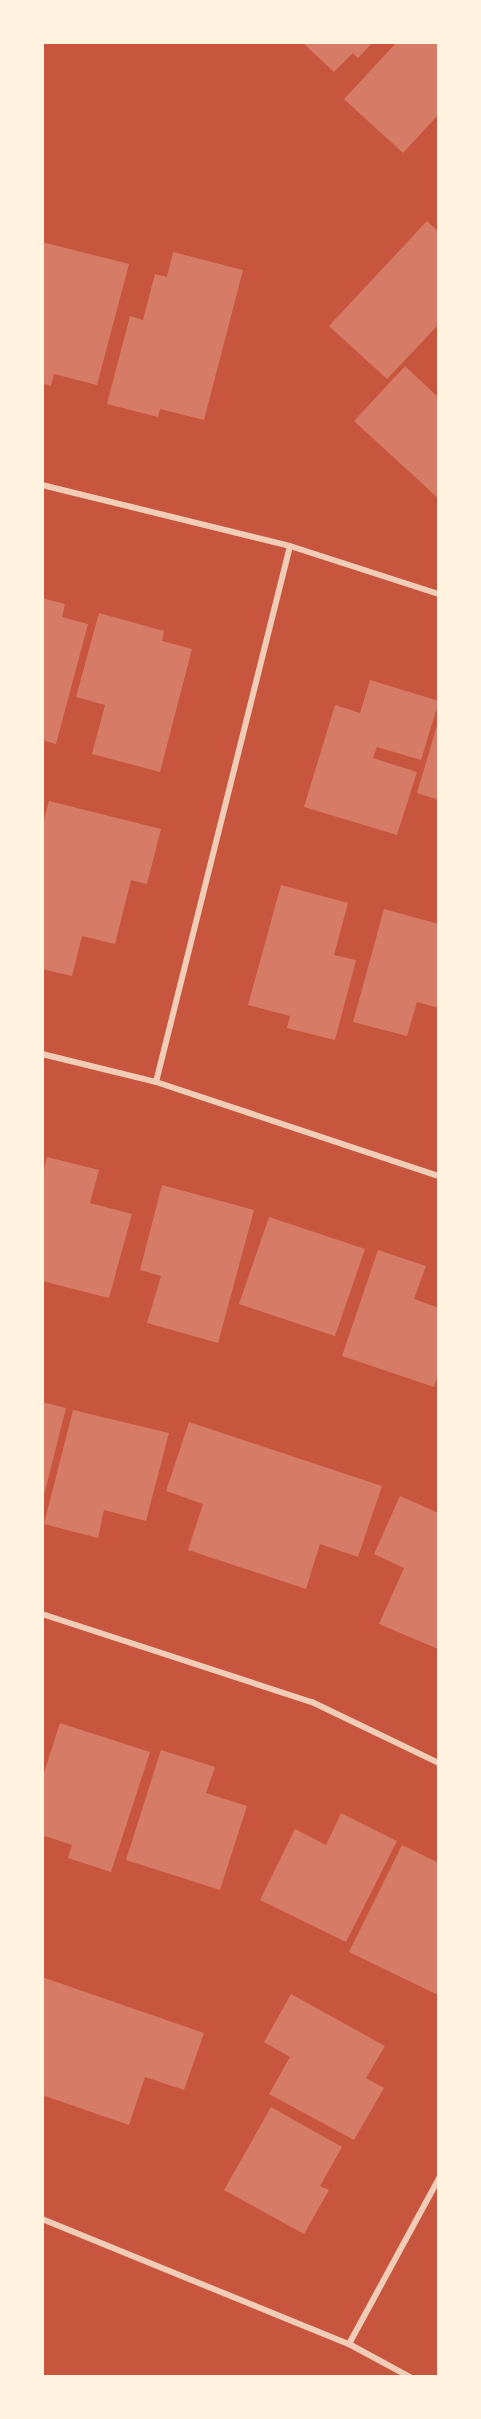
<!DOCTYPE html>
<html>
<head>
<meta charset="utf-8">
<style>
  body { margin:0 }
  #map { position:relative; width:481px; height:2419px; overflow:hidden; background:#c8553d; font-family:Rubik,sans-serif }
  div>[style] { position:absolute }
  .building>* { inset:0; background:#d67c66 }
  .minor>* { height:6px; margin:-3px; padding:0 3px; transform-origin:3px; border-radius:3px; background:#f1ccb7 }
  span { translate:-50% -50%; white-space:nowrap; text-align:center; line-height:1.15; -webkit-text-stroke:5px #fff3e0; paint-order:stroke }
  .frame { position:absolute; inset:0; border:44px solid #fff3e0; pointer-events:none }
</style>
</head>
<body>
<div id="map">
  <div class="building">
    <i style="clip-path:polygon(302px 42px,373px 42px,358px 58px,353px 53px,334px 72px)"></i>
    <i style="clip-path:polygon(397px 42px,439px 42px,439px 114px,403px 153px,344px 99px)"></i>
    <i style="clip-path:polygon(427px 221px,439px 232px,439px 324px,387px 379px,329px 326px)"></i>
    <i style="clip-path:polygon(42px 242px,129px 264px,97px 385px,54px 374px,51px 386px,42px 383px)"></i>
    <i style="clip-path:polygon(173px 252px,243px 270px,204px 420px,160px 409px,158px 417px,107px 404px,130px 316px,143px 320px,155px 274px,167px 277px)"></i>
    <i style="clip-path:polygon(405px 366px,439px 398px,439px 499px,354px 421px)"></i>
    <i style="clip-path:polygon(42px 598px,65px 604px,62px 617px,88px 624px,56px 744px,42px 740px)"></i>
    <i style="clip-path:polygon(99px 613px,164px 631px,162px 641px,192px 649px,160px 772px,92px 754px,105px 705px,76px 697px)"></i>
    <i style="clip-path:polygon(370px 680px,439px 701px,421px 760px,377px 747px,373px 758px,417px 772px,397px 835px,304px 807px,335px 705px,360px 713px)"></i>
    <i style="clip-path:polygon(438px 722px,439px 723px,439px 800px,417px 793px)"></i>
    <i style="clip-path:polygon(49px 801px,161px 829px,147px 884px,131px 880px,115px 944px,82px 936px,72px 976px,42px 969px,42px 827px)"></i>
    <i style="clip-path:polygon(281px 885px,348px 903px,334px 955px,356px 960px,335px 1040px,287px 1028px,290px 1016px,248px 1005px)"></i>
    <i style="clip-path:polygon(384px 909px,439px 924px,439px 1008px,417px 1002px,407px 1036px,353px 1022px)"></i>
    <i style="clip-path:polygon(47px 1157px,99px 1170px,90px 1203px,132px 1214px,109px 1298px,42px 1281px,42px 1177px)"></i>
    <i style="clip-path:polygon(162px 1185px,254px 1210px,218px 1343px,147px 1323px,161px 1276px,140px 1270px)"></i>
    <i style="clip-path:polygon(269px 1217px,365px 1249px,335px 1336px,239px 1304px)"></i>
    <i style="clip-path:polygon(378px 1250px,426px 1266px,414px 1299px,439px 1308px,439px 1372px,434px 1387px,342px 1356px)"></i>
    <i style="clip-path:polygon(42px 1402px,66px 1408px,43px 1499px,42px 1499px)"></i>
    <i style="clip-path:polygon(73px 1410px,169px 1433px,146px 1521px,104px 1510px,98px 1538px,44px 1524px)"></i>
    <i style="clip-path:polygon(189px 1422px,382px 1486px,358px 1557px,320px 1544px,306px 1589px,188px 1550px,203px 1504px,166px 1491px)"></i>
    <i style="clip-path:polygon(400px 1496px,439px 1513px,438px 1649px,379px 1624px,404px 1568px,374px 1554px)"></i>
    <i style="clip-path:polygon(60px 1723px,150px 1752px,111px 1872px,68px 1858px,72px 1845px,42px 1835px,42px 1779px)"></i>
    <i style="clip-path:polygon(161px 1750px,215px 1767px,206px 1793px,247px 1806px,220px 1890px,126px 1860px)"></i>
    <i style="clip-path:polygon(341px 1813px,397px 1841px,346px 1942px,260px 1900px,295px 1829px,326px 1845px)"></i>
    <i style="clip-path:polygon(402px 1845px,439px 1863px,438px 1995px,349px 1952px)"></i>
    <i style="clip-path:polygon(42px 1977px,204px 2033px,184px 2090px,145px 2077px,129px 2125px,42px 2095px)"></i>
    <i style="clip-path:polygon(291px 1994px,385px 2046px,366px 2078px,384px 2088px,354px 2140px,269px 2094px,290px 2057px,264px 2042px)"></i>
    <i style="clip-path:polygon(271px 2107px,342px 2147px,320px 2186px,329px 2190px,304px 2234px,224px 2190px)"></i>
  </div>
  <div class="minor">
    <i style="left:42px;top:485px;width:255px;rotate:13.8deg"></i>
    <i style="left:290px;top:546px;width:157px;rotate:17.9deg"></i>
    <i style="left:42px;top:1054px;width:117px;rotate:13.8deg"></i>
    <i style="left:156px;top:1082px;width:298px;rotate:18.4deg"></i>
    <i style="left:156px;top:1082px;width:552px;rotate:-75.96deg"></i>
    <i style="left:42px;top:1614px;width:284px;rotate:18.1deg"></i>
    <i style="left:312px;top:1702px;width:141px;rotate:25.7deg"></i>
    <i style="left:42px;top:2219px;width:331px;rotate:22.2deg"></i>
    <i style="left:349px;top:2344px;width:69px;rotate:28.4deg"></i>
    <i style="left:349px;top:2344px;width:189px;rotate:-61.5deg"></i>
  </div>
  <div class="frame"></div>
</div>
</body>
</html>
